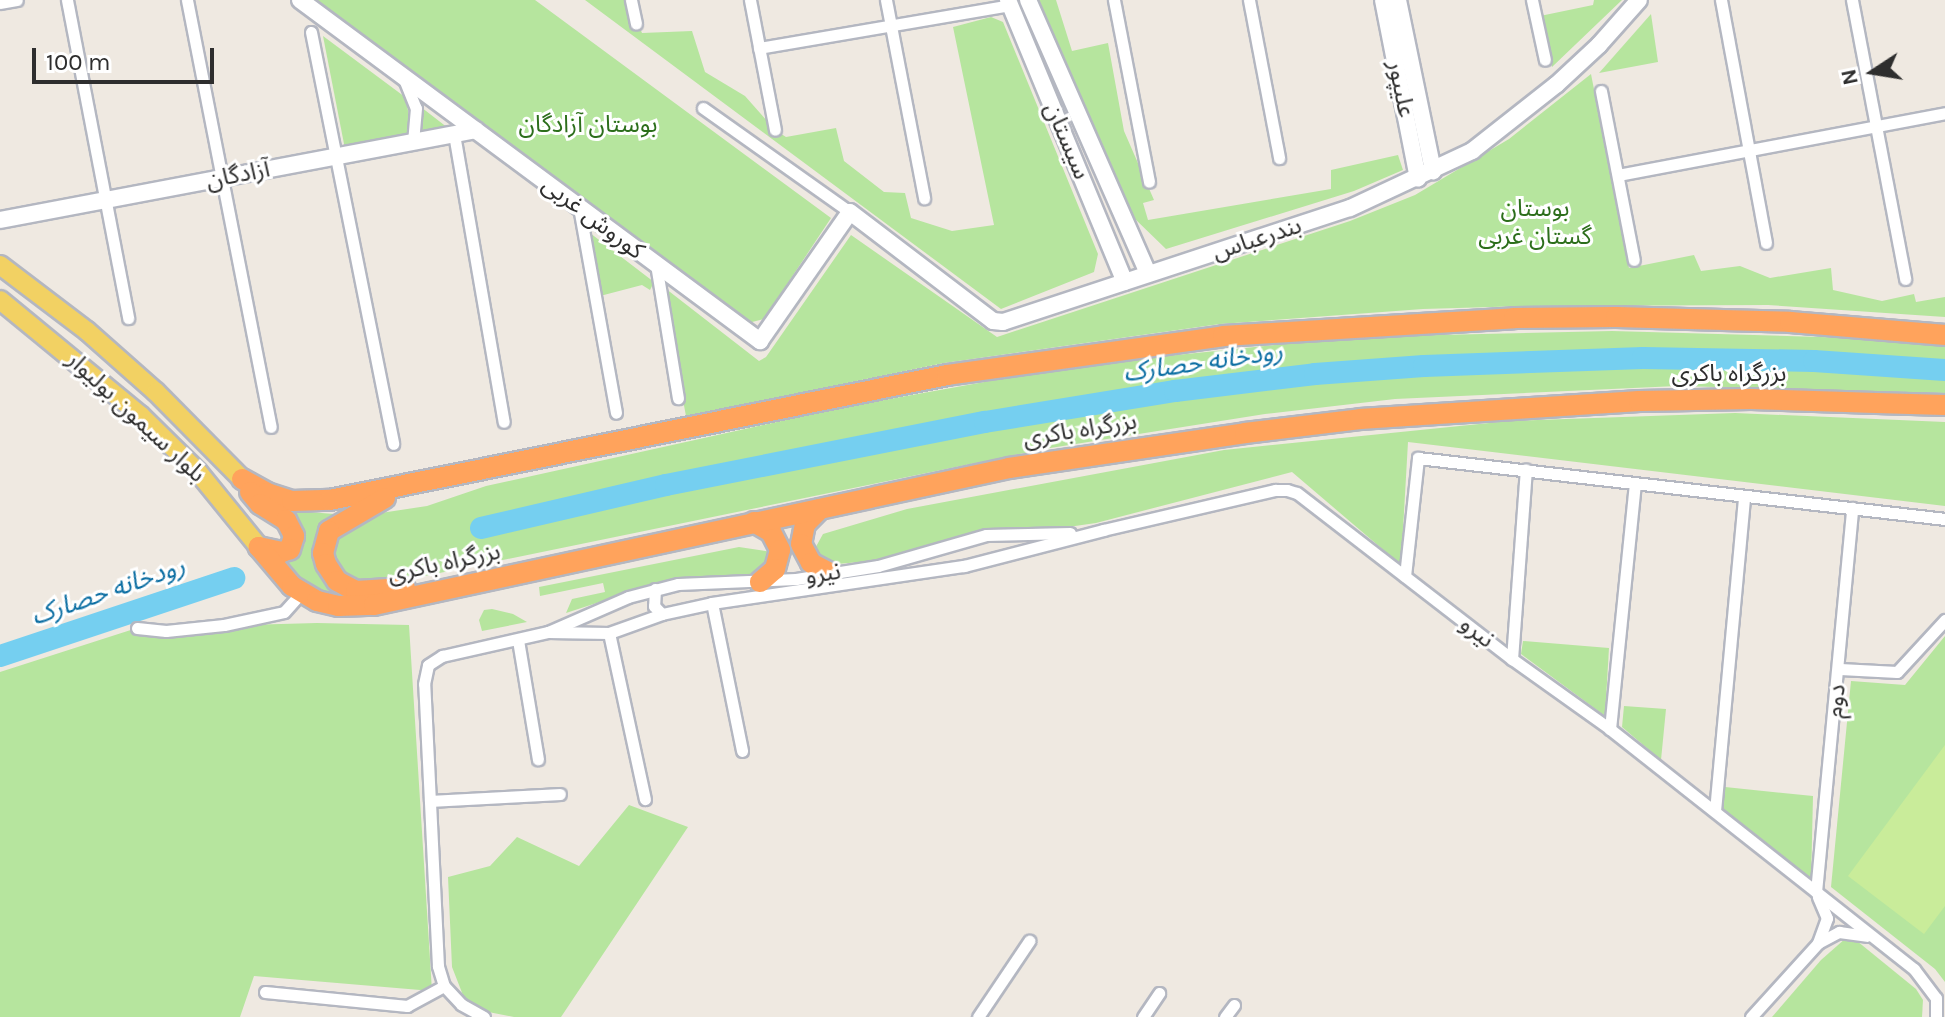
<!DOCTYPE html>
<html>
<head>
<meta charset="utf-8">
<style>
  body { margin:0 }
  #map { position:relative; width:1945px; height:1017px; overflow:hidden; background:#efe9e1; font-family:Karla,"Noto Sans Arabic",sans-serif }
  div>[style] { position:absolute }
  .green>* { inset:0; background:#b6e59e }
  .pitch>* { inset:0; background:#c9ec9a }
  .river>* { height:22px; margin:-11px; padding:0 11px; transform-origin:11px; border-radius:11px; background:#75cff0 }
  .roads { filter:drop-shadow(2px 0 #b4b7c1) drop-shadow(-2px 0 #b4b7c1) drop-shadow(0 2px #b4b7c1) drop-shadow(0 -2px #b4b7c1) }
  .street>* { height:11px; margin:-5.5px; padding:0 5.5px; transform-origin:5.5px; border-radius:5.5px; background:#fff }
  .secondary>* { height:16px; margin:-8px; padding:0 8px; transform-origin:8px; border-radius:8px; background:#fff }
  .primary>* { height:18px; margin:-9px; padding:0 9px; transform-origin:9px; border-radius:9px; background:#f2d163 }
  .highway>* { height:20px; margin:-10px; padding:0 10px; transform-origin:10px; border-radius:10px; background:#ffa35c }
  span { translate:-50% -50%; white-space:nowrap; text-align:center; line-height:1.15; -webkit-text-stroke:6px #fff; paint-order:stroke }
  .street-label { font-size:24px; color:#2e2e2e }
  .park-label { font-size:24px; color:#2c6e1b }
  .water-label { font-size:26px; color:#0d6fa3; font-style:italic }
  .north { position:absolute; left:1833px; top:32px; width:80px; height:80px; -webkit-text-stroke:6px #fff; paint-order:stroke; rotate:258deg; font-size:22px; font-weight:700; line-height:32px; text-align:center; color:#2e2e2e }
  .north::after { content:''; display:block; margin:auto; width:28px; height:36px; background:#2e2e2e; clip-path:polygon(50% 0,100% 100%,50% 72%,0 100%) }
  .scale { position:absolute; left:32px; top:48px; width:182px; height:36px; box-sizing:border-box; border:4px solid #2e2e2e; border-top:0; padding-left:10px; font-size:24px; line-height:28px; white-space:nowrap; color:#2e2e2e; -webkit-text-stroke:6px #fff; paint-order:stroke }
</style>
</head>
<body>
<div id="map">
  <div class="green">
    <i style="clip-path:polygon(316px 0,535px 0,831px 218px,764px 319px,748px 323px,599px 212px,532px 172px,528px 159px)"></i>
    <i style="clip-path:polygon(585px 0,628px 0,642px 33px,692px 31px,705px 72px,745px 96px,775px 130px,786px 137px,836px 128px,844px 161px,884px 192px,905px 193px,911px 218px,952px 231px,994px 225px,953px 27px,991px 17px,1003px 22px,1098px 254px,1094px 272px,1001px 309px)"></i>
    <i style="clip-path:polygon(1039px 0,1056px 0,1072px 51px,1108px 43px,1124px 131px,1154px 200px,1143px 203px,1148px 220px,1331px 189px,1331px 170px,1398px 155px,1403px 170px,1354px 191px,1166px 249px,1134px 218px)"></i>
    <i style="clip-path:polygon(1594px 0,1622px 0,1552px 67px,1540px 16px,1593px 5px)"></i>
    <i style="clip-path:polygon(1651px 14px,1658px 62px,1599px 73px)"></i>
    <i style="clip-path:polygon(323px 36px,405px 97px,413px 133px,403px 139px,345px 149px)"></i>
    <i style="clip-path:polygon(1591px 74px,1629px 268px,1694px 255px,1701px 271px,1740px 266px,1770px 278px,1831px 268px,1833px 290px,1882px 301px,1914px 294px,1916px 302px,1945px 297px,1945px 317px,1768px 305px,1527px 306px,1423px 309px,1220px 324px,944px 363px,686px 416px,661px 285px,759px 361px,766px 357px,851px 235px,997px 337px,1350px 221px,1415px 195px,1509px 139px)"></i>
    <i style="clip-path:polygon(417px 104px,448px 128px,419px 136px,421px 118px)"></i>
    <i style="clip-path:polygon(590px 233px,654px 282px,650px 290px,642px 285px,600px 296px)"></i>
    <i style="clip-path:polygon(1612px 331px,1854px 338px,1945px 347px,1945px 393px,1677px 386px,1395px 399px,1265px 414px,1044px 449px,381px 585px,342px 582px,328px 541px,361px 516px,427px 506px,486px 486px,845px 407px,1079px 365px,1352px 337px)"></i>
    <i style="clip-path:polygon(1735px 413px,1945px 422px,1945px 506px,1408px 442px,1401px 565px,1292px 472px,1096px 523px,1040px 531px,987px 531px,882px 560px,826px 565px,813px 552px,823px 534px,907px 509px,1224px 450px,1509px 421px)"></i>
    <i style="clip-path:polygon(285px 510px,334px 514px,316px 538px,316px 551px,356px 599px,326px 596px,300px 584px,286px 565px,301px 553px,305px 542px,302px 528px)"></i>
    <i style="clip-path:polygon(739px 547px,772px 552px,769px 564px,757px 575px,670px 579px,566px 613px,572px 599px,605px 592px,603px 583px,540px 596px,539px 587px)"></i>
    <i style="clip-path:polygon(492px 609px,513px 614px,527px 622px,482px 631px,479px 620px,484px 610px)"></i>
    <i style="clip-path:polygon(317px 623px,409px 625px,432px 991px,254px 976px,240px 1017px,0 1017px,0 672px,137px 628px)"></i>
    <i style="clip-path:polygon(1945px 636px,1945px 982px,1935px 969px,1831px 887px,1851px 681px,1905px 685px)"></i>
    <i style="clip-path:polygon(1523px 641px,1609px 648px,1605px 716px,1521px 654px)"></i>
    <i style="clip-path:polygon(1624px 706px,1666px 709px,1661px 760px,1622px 727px)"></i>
    <i style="clip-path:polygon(1725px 787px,1813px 796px,1811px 881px,1721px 811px)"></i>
    <i style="clip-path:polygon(629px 805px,688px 827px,561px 1017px,514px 1017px,468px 1008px,452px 967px,448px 877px,490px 866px,517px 837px,579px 866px)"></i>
    <i style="clip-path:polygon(1846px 938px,1857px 941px,1916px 989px,1923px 1000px,1922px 1017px,1772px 1017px,1821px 960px)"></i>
  </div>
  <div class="pitch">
    <i style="clip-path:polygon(1945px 745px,1945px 906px,1924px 934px,1848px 876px)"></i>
  </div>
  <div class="river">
    <i style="left:481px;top:528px;width:190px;rotate:-13.1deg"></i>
    <i style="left:666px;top:485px;width:325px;rotate:-11.2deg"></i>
    <i style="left:985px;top:422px;width:193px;rotate:-9.3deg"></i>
    <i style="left:1175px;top:391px;width:141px;rotate:-6.9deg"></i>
    <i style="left:1315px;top:374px;width:109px;rotate:-4.2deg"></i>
    <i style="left:1424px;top:366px;width:219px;rotate:-2.1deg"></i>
    <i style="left:1643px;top:358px;width:171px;rotate:1deg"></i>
    <i style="left:1814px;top:361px;width:131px;rotate:3.9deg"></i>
    <i style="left:0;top:656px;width:247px;rotate:-18.4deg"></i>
  </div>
  <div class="roads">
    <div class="street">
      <i style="left:67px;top:0;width:324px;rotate:79.1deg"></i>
      <i style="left:187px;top:0;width:435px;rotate:78.9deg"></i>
      <i style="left:631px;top:0;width:24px;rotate:78deg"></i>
      <i style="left:750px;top:0;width:132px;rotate:79.1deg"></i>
      <i style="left:886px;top:0;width:202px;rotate:79.1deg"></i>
      <i style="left:1114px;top:0;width:185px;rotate:79.1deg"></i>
      <i style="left:1249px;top:0;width:161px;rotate:79.2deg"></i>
      <i style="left:1532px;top:0;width:61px;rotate:77.8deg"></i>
      <i style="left:1721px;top:0;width:247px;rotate:79.5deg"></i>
      <i style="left:1852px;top:0;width:284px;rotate:79.2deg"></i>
      <i style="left:0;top:3px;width:17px;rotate:-10deg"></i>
      <i style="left:311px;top:32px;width:420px;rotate:78.7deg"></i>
      <i style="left:759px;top:48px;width:255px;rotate:-9.7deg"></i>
      <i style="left:404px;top:79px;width:31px;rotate:68deg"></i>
      <i style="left:416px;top:108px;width:34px;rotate:95deg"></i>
      <i style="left:1601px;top:91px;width:172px;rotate:79deg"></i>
      <i style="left:703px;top:108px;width:180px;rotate:35.3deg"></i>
      <i style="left:454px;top:134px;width:292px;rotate:80.2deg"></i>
      <i style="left:1618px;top:175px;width:333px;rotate:-10.7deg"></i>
      <i style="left:579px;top:207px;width:209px;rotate:79.8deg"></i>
      <i style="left:656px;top:264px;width:136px;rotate:80.7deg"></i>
      <i style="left:1405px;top:576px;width:119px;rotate:-83.7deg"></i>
      <i style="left:1418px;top:458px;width:531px;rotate:6.6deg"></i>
      <i style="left:655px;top:589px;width:17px;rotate:93deg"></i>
      <i style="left:654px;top:606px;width:11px;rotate:45deg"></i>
      <i style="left:712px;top:603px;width:151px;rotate:78.5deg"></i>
      <i style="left:137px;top:628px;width:29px;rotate:6deg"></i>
      <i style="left:166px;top:631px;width:58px;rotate:-5.9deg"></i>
      <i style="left:224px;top:625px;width:61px;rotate:-12.2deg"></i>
      <i style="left:284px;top:612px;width:25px;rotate:-48deg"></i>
      <i style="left:548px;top:632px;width:61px;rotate:0.9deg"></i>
      <i style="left:609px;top:633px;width:56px;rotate:-19.7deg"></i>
      <i style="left:662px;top:614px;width:51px;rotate:-12.4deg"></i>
      <i style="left:712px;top:603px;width:255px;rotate:-8.4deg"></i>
      <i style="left:964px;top:566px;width:144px;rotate:-14.5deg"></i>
      <i style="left:1103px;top:530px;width:177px;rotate:-13.1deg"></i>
      <i style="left:1275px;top:490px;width:12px"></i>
      <i style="left:1287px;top:490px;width:10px;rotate:17deg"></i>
      <i style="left:1297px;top:493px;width:272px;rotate:37.7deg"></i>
      <i style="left:1512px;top:659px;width:120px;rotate:35.5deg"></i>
      <i style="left:1610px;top:729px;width:387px;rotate:38.3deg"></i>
      <i style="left:1914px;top:969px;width:36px;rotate:53deg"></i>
      <i style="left:1936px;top:998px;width:19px;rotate:90deg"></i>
      <i style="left:609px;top:633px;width:170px;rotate:77.8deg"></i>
      <i style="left:518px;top:640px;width:121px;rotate:80.5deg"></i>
      <i style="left:1512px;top:659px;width:190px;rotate:-85.8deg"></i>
      <i style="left:1840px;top:669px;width:57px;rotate:3deg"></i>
      <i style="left:1897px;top:672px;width:71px;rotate:-47.3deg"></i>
      <i style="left:1610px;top:729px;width:247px;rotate:-84.2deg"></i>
      <i style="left:430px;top:801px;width:130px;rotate:-3.1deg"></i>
      <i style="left:1715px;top:811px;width:316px;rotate:-84.7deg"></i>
      <i style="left:1816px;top:892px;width:386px;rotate:-84.6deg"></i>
      <i style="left:1818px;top:897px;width:23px;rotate:67deg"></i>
      <i style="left:1827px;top:918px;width:27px;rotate:110deg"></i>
      <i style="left:265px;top:992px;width:143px;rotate:5.6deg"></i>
      <i style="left:407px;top:1006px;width:42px;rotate:-28.4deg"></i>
      <i style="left:484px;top:1017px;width:26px;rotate:-151deg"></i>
      <i style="left:461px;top:1004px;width:25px;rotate:-133deg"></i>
      <i style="left:444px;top:986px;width:21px;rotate:-107deg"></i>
      <i style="left:438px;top:966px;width:282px;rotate:-92.8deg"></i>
      <i style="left:424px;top:684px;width:19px;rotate:-78deg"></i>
      <i style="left:428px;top:665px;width:17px;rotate:-33deg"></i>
      <i style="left:442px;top:656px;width:109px;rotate:-12.8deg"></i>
      <i style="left:548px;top:632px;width:87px;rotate:-23.6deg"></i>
      <i style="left:628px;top:597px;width:52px;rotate:-14.6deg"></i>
      <i style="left:678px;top:584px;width:118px;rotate:-2.4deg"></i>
      <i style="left:796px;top:579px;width:83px;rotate:-9deg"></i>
      <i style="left:878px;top:566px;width:112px;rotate:-16deg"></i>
      <i style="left:986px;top:535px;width:84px;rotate:-1.4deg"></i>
      <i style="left:978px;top:1017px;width:92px;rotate:-56.1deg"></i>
      <i style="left:1143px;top:1017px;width:29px;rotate:-56deg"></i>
      <i style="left:1225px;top:1017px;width:15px;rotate:-53deg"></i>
      <i style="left:1751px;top:1017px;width:100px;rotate:-47.8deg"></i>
      <i style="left:1818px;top:943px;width:24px;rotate:-28deg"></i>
      <i style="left:1839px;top:932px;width:28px;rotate:8deg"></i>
    </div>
    <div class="secondary">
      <i style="left:300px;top:0;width:573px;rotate:36.55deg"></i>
      <i style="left:760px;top:341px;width:157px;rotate:-55.1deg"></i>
      <i style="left:850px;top:212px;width:180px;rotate:37.3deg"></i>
      <i style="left:993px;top:321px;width:10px;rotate:6deg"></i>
      <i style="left:1003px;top:322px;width:365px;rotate:-18.2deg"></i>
      <i style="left:1350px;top:208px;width:135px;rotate:-25deg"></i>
      <i style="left:1472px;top:151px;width:107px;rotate:-38.2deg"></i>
      <i style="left:1556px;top:85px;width:59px;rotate:-42.9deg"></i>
      <i style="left:1599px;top:45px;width:60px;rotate:-48.4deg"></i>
      <i style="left:1008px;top:0;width:305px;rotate:67.5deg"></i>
      <i style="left:1028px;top:0;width:299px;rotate:66.3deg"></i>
      <i style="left:1383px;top:0;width:182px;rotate:78.9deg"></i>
      <i style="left:1398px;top:0;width:175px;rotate:78.4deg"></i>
      <i style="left:0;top:220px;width:484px;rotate:-10.7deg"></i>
    </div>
    <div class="primary">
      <i style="left:0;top:265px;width:109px;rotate:37.2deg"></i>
      <i style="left:87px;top:331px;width:92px;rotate:41.5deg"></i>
      <i style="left:156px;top:392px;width:122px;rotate:45.3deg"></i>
      <i style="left:0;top:300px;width:181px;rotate:39.4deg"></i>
      <i style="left:140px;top:415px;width:81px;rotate:44.5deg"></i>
      <i style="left:198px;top:472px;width:97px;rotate:50.9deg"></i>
    </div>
    <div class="highway">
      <i style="left:242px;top:479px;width:29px;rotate:29deg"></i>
      <i style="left:267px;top:493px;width:26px;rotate:18deg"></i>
      <i style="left:292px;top:501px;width:38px;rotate:-2deg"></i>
      <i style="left:330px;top:500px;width:630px;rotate:-11.45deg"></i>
      <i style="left:947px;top:375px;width:279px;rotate:-8deg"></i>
      <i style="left:1223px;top:336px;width:292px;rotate:-3.5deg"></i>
      <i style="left:1514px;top:318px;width:102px;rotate:-0.6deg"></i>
      <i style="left:1616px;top:317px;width:174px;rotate:1.6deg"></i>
      <i style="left:1790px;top:322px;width:156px;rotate:4.8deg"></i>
      <i style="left:250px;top:492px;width:16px;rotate:50deg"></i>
      <i style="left:260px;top:504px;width:31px;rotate:32deg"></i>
      <i style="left:286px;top:520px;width:18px;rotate:63deg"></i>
      <i style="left:294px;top:536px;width:14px;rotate:107deg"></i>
      <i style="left:290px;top:549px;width:9px;rotate:159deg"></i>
      <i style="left:282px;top:552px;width:24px;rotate:-168deg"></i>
      <i style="left:385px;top:498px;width:65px;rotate:149.5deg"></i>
      <i style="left:329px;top:531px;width:23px;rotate:105deg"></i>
      <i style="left:323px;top:553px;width:11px;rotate:75deg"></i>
      <i style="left:326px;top:564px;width:20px;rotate:57deg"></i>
      <i style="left:337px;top:581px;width:21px;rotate:28deg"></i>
      <i style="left:356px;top:591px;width:49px;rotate:-3.5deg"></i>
      <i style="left:820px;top:509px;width:21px;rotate:135deg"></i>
      <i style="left:805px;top:524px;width:20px;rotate:101deg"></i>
      <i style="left:801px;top:544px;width:21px;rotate:62deg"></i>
      <i style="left:811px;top:563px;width:21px;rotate:28deg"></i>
      <i style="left:754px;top:522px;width:20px;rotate:30deg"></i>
      <i style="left:771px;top:532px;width:20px;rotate:63deg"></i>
      <i style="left:780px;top:550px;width:20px;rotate:105deg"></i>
      <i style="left:775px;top:569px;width:20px;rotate:139deg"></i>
      <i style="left:259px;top:547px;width:51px;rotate:49.8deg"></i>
      <i style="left:292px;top:586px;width:29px;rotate:31deg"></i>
      <i style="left:317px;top:601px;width:22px;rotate:13deg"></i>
      <i style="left:338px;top:606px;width:36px;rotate:-2deg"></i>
      <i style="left:374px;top:605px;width:650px;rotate:-12.17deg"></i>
      <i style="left:1009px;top:468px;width:239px;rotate:-8.4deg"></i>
      <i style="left:1245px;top:433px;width:116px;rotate:-6.9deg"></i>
      <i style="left:1360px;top:419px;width:280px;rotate:-3.7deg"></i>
      <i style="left:1639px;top:401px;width:112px;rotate:-1deg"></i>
      <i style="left:1751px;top:399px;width:194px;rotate:1.8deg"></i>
    </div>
  </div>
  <div class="street-label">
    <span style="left:1401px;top:89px;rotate:79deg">علیپور</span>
    <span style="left:1067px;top:141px;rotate:67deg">سیستان</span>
    <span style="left:238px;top:175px;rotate:-11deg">آزادگان</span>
    <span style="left:593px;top:218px;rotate:37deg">کوروش غربی</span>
    <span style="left:1257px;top:239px;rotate:-18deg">بندرعباس</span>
    <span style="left:1729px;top:374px">بزرگراه باکری</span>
    <span style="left:136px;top:417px;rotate:43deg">بلوار سیمون بولیوار</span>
    <span style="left:1080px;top:430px;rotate:-9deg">بزرگراه باکری</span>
    <span style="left:444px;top:563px;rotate:-12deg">بزرگراه باکری</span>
    <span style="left:823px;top:574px;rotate:-9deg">نیرو</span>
    <span style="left:1477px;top:632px;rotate:38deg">نیرو</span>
    <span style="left:1836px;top:701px;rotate:-84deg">دوم</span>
  </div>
  <div class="park-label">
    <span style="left:588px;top:125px">بوستان آزادگان</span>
    <span style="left:1535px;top:223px">بوستان<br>گستان غربی</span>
  </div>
  <div class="water-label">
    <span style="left:1203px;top:362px;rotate:-8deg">رودخانه حصارک</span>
    <span style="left:108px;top:591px;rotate:-19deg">رودخانه حصارک</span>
  </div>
  <div class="north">N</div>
  <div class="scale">100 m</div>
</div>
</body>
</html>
